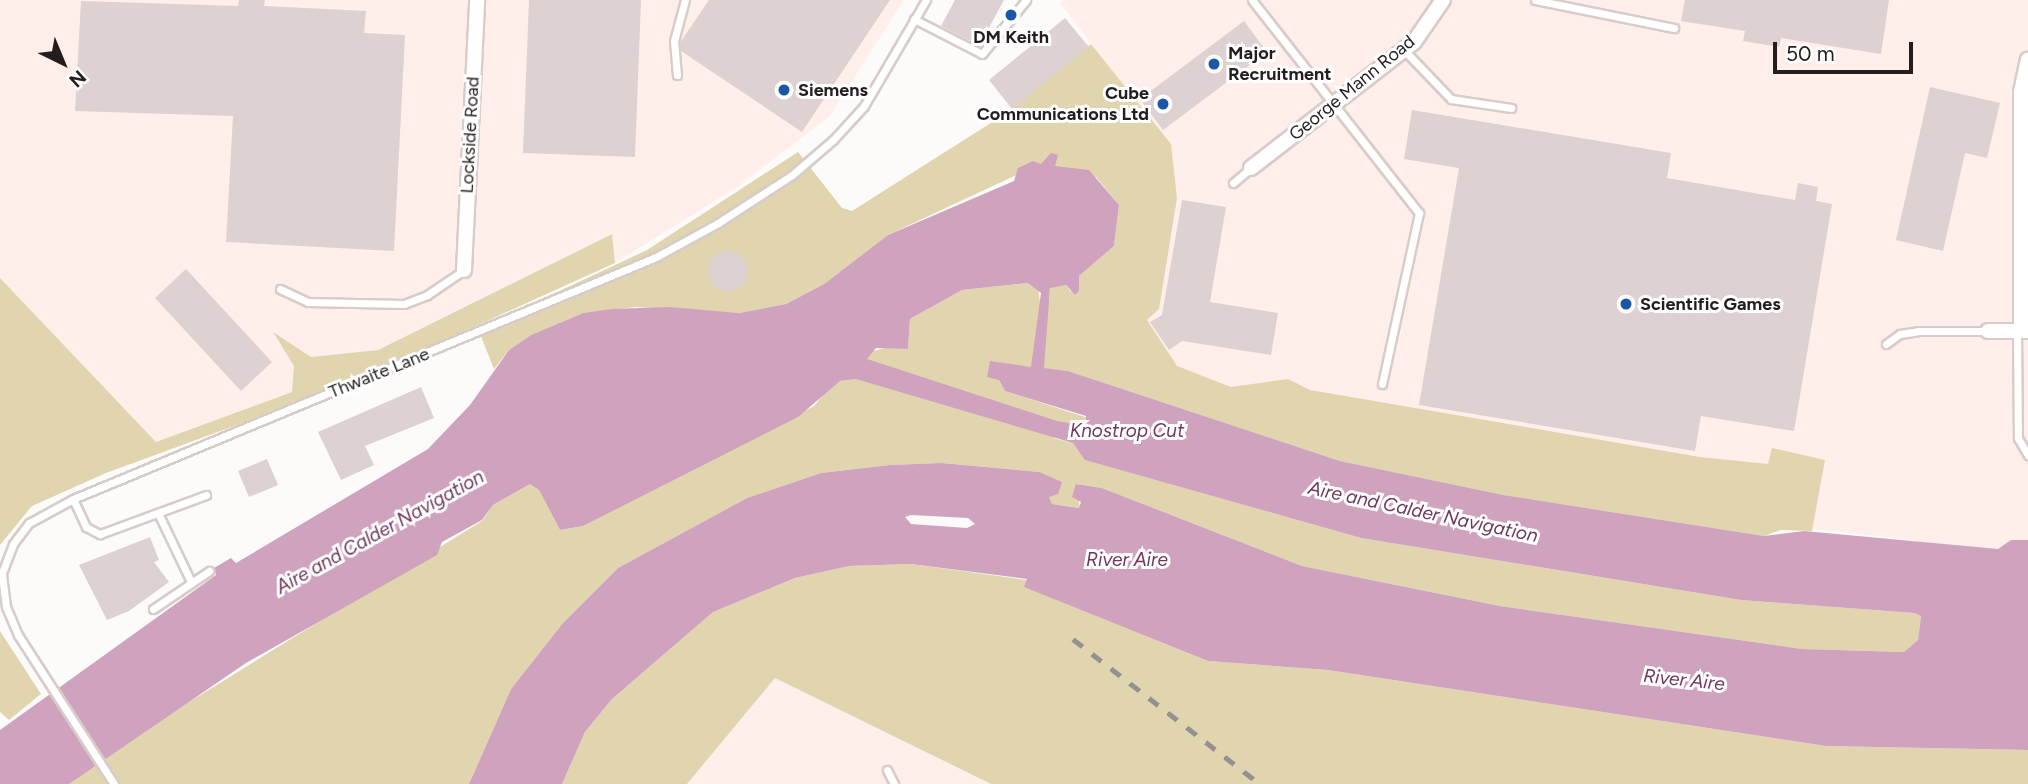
<!DOCTYPE html>
<html>
<head>
<meta charset="utf-8">
<style>
  body { margin:0 }
  #map { position:relative; width:2028px; height:784px; overflow:hidden; background:#fdfbfa; font-family:Figtree,sans-serif }
  div>[style] { position:absolute }
  .built>* { inset:0; background:#ffeeea }
  .green>* { inset:0; background:#e0d5af }
  .water>* { inset:0; background:#cfa2be }
  .building>* { inset:0; background:#ddd1d2 }
  .round { border-radius:50% }
  .roads { filter:drop-shadow(2px 0 #d8ccc9) drop-shadow(-2px 0 #d8ccc9) drop-shadow(0 2px #d8ccc9) drop-shadow(0 -2px #d8ccc9) }
  .lane>* { height:7px; margin:-3.5px; padding:0 3.5px; transform-origin:3.5px; border-radius:3.5px; background:#fff }
  .street>* { height:14px; margin:-7px; padding:0 7px; transform-origin:7px; border-radius:7px; background:#fff }
  .rail>* { height:5px; margin-top:-2.5px; transform-origin:0; background:repeating-linear-gradient(90deg,#949190 0 12px,transparent 0 24px) }
  .dots>* { width:19px; height:19px; translate:-50% -50%; box-sizing:border-box; border:4px solid #fff; border-radius:50% }
  span { translate:-50% -50%; white-space:nowrap; text-align:center; line-height:1.15; -webkit-text-stroke:6px #fff; paint-order:stroke }
  .poi-label { font-size:18px; color:#231e1d; font-weight:700 }
  .left { translate:0 -50%; text-align:left }
  .right { translate:-100% -50%; text-align:right }
  .street-label { font-size:18px; color:#231e1d }
  .water-label { font-size:19px; color:#70375d; font-style:italic }
  .north { position:absolute; left:28px; top:28px; width:70px; height:70px; -webkit-text-stroke:5px #fff; paint-order:stroke; rotate:137deg; font-size:19px; font-weight:700; line-height:28px; text-align:center; color:#231e1d }
  .north::after { content:''; display:block; margin:auto; width:24px; height:32px; background:#231e1d; clip-path:polygon(50% 0,100% 100%,50% 72%,0 100%) }
  .scale { position:absolute; left:1773px; top:42px; width:140px; height:32px; box-sizing:border-box; border:4px solid #231e1d; border-top:0; padding-left:9px; font-size:21px; line-height:24px; white-space:nowrap; color:#231e1d; -webkit-text-stroke:5px #fff; paint-order:stroke }
</style>
</head>
<body>
<div id="map">
  <div class="built">
    <i style="clip-path:polygon(0 0,904px 0,829px 117px,736px 188px,615px 263px,611px 234px,378px 350px,311px 357px,274px 334px,294px 366px,292px 392px,156px 442px,0 278px)"></i>
    <i style="clip-path:polygon(1064px 0,2028px 0,2028px 540px,2011px 540px,1998px 549px,1925px 545px,1914px 540px,1502px 495px,1340px 461px,1149px 399px,1136px 102px,1060px 3px)"></i>
    <i style="clip-path:polygon(775px 678px,991px 784px,687px 784px)"></i>
  </div>
  <div class="green">
    <i style="clip-path:polygon(1091px 44px,1171px 144px,1177px 198px,1159px 309px,1147px 320px,1177px 366px,1231px 387px,1288px 379px,1310px 390px,1700px 457px,1768px 464px,1772px 448px,1825px 460px,1812px 531px,1781px 530px,1764px 536px,1502px 495px,1340px 461px,1068px 371px,1021px 366px,999px 380px,1005px 391px,1088px 418px,1085px 427px,1053px 438px,1073px 443px,1086px 460px,1361px 538px,1741px 600px,1914px 613px,1921px 616px,1918px 640px,1904px 652px,1802px 649px,1500px 606px,1302px 566px,1102px 488px,1076px 484px,1080px 508px,1052px 504px,1049px 497px,1054px 493px,1039px 472px,943px 463px,890px 465px,821px 473px,747px 498px,618px 568px,563px 623px,511px 689px,469px 784px,69px 784px,134px 736px,482px 521px,493px 505px,530px 484px,539px 490px,560px 530px,583px 526px,814px 406px,828px 389px,840px 381px,856px 379px,873px 364px,867px 359px,869px 352px,889px 347px,908px 349px,910px 319px,962px 290px,1028px 283px,1038px 287px,1040px 302px,1049px 302px,1050px 287px,1066px 285px,1071px 292px,1079px 276px,1114px 246px,1119px 205px,1096px 177px,1040px 164px,888px 235px,824px 284px,786px 304px,739px 313px,636px 307px,583px 313px,531px 335px,509px 350px,494px 369px,478px 329px,647px 250px,798px 152px,842px 208px,852px 211px,1005px 114px)"></i>
    <i style="clip-path:polygon(612px 234px,615px 263px,343px 386px,106px 473px,32px 506px,0 545px,0 278px,156px 442px,292px 392px,294px 366px,273px 332px,311px 357px,378px 350px)"></i>
    <i style="clip-path:polygon(911px 564px,1027px 580px,1025px 587px,1208px 661px,1328px 670px,1826px 746px,2028px 750px,2028px 784px,991px 784px,775px 678px,687px 784px,562px 784px,585px 732px,612px 699px,713px 612px,795px 578px,849px 566px)"></i>
    <i style="clip-path:polygon(0 631px,41px 694px,9px 720px,0 712px)"></i>
  </div>
  <div class="water">
    <i style="clip-path:polygon(evenodd,1051px 153px,1058px 155px,1055px 166px,1089px 170px,1119px 205px,1114px 246px,1079px 276px,1079px 291px,1075px 295px,1066px 285px,1050px 288px,1044px 368px,1068px 371px,1340px 461px,1503px 495px,1764px 536px,1804px 531px,1998px 549px,2011px 540px,2028px 540px,2028px 750px,1826px 746px,1328px 670px,1208px 661px,1024px 587px,1027px 579px,911px 564px,849px 566px,795px 578px,713px 612px,612px 699px,585px 732px,562px 784px,469px 784px,511px 689px,563px 623px,618px 568px,747px 498px,821px 473px,890px 465px,942px 463px,1039px 472px,1062px 482px,1058px 494px,1049px 497px,1052px 504px,1079px 508px,1081px 502px,1072px 497px,1076px 484px,1102px 488px,1302px 566px,1500px 606px,1802px 649px,1904px 652px,1918px 640px,1921px 616px,1914px 613px,1741px 600px,1361px 538px,1085px 460px,1073px 443px,856px 379px,840px 381px,798px 417px,583px 526px,560px 530px,539px 490px,530px 484px,493px 505px,482px 520px,442px 542px,437px 555px,246px 663px,69px 784px,0 784px,0 730px,216px 575px,214px 568px,231px 558px,236px 563px,428px 449px,470px 405px,509px 350px,531px 335px,583px 313px,612px 309px,669px 307px,739px 313px,786px 304px,824px 284px,888px 235px,1014px 181px,1018px 168px,1033px 161px,1041px 164px,1051px 153px,1028px 283px,1041px 293px,1031px 367px,990px 361px,987px 377px,999px 380px,1005px 391px,1086px 416px,1086px 426px,1057px 421px,867px 359px,876px 348px,908px 349px,910px 319px,962px 290px,1028px 283px,1051px 153px,911px 515px,968px 518px,975px 524px,967px 528px,911px 524px,905px 517px,911px 515px)"></i>
  </div>
  <div class="building">
    <i style="clip-path:polygon(239px 0,265px 0,264px 6px,366px 11px,364px 33px,405px 35px,394px 251px,226px 242px,233px 116px,75px 111px,81px 1px,238px 6px)"></i>
    <i style="clip-path:polygon(529px 0,641px 0,635px 157px,523px 153px)"></i>
    <i style="clip-path:polygon(709px 0,890px 0,802px 132px,681px 51px,680px 43px)"></i>
    <i style="clip-path:polygon(955px 0,1004px 0,979px 46px,941px 26px)"></i>
    <i style="clip-path:polygon(1685px 0,1889px 0,1881px 54px,1781px 38px,1779px 47px,1743px 41px,1745px 31px,1681px 21px)"></i>
    <i style="clip-path:polygon(1065px 18px,1089px 47px,1012px 109px,989px 80px)"></i>
    <i style="clip-path:polygon(1244px 21px,1267px 52px,1163px 130px,1140px 99px)"></i>
    <i style="clip-path:polygon(1930px 87px,2000px 103px,1987px 158px,1965px 153px,1943px 251px,1896px 240px)"></i>
    <i style="clip-path:polygon(1412px 110px,1671px 153px,1667px 178px,1795px 200px,1798px 183px,1818px 187px,1816px 201px,1832px 204px,1794px 431px,1701px 416px,1695px 451px,1419px 405px,1459px 168px,1404px 159px)"></i>
    <i style="clip-path:polygon(1182px 200px,1226px 207px,1210px 302px,1278px 313px,1271px 355px,1182px 341px,1169px 350px,1150px 322px,1162px 315px)"></i>
    <i class="round" style="left:708px;top:251px;width:40px;height:40px"></i>
    <i style="clip-path:polygon(186px 269px,272px 362px,241px 391px,155px 298px)"></i>
    <i style="clip-path:polygon(421px 387px,434px 418px,365px 446px,374px 465px,341px 480px,318px 432px)"></i>
    <i style="clip-path:polygon(267px 459px,278px 485px,249px 497px,238px 471px)"></i>
    <i style="clip-path:polygon(150px 537px,159px 560px,154px 562px,169px 582px,129px 611px,107px 620px,79px 565px)"></i>
  </div>
  <div class="roads">
    <div class="lane">
      <i style="left:1252px;top:0;width:271px;rotate:51.9deg"></i>
      <i style="left:1419px;top:213px;width:175px;rotate:102.2deg"></i>
      <i style="left:1535px;top:0;width:142px;rotate:11.4deg"></i>
      <i style="left:914px;top:19px;width:76px;rotate:27.2deg"></i>
      <i style="left:982px;top:54px;width:70px;rotate:-50.8deg"></i>
      <i style="left:1404px;top:50px;width:68px;rotate:46.2deg"></i>
      <i style="left:1451px;top:99px;width:61px;rotate:8.5deg"></i>
      <i style="left:677px;top:75px;width:34px;rotate:-95deg"></i>
      <i style="left:674px;top:41px;width:42px;rotate:-75deg"></i>
      <i style="left:1233px;top:183px;width:23px;rotate:-40deg"></i>
      <i style="left:280px;top:289px;width:31px;rotate:25deg"></i>
      <i style="left:308px;top:302px;width:96px;rotate:1.2deg"></i>
      <i style="left:404px;top:304px;width:25px;rotate:-21deg"></i>
      <i style="left:427px;top:295px;width:45px;rotate:-34deg"></i>
      <i style="left:2017px;top:331px;width:107px;rotate:89.5deg"></i>
      <i style="left:2018px;top:438px;width:20px;rotate:60deg"></i>
      <i style="left:1886px;top:344px;width:17px;rotate:-36deg"></i>
      <i style="left:1900px;top:334px;width:18px;rotate:-9deg"></i>
      <i style="left:1918px;top:331px;width:70px"></i>
      <i style="left:73px;top:499px;width:31px;rotate:65deg"></i>
      <i style="left:86px;top:527px;width:16px;rotate:27deg"></i>
      <i style="left:100px;top:534px;width:113px;rotate:-20.2deg"></i>
      <i style="left:158px;top:513px;width:76px;rotate:64.4deg"></i>
      <i style="left:153px;top:609px;width:68px;rotate:-34.2deg"></i>
      <i style="left:887px;top:770px;width:16px;rotate:63deg"></i>
      <i style="left:114px;top:784px;width:177px;rotate:-122.8deg"></i>
      <i style="left:18px;top:635px;width:30px;rotate:-113deg"></i>
      <i style="left:6px;top:607px;width:34px;rotate:-97deg"></i>
      <i style="left:2px;top:573px;width:31px;rotate:-69deg"></i>
      <i style="left:13px;top:544px;width:26px;rotate:-53deg"></i>
      <i style="left:29px;top:523px;width:50px;rotate:-28.6deg"></i>
      <i style="left:73px;top:499px;width:631px;rotate:-22.54deg"></i>
      <i style="left:656px;top:257px;width:71px;rotate:-28.7deg"></i>
      <i style="left:718px;top:223px;width:88px;rotate:-33deg"></i>
      <i style="left:792px;top:175px;width:54px;rotate:-40.5deg"></i>
      <i style="left:833px;top:140px;width:46px;rotate:-47.6deg"></i>
      <i style="left:864px;top:106px;width:123px;rotate:-59.7deg"></i>
    </div>
    <div class="street">
      <i style="left:1251px;top:168px;width:206px;rotate:-37.7deg"></i>
      <i style="left:1414px;top:42px;width:51px;rotate:-55.4deg"></i>
      <i style="left:464px;top:270px;width:270px;rotate:-87.2deg"></i>
      <i style="left:1988px;top:331px;width:40px"></i>
      <i style="left:2021px;top:331px;width:239px;rotate:-90deg"></i>
      <i style="left:2021px;top:92px;width:33px;rotate:-78deg"></i>
    </div>
  </div>
  <div class="rail">
    <i style="left:1073px;top:639px;width:237px;rotate:37.8deg"></i>
  </div>
  <div class="dots">
    <i style="left:1011px;top:15px;background:#1c56a7"></i>
    <i style="left:1214px;top:64px;background:#1c56a7"></i>
    <i style="left:784px;top:90px;background:#1c56a7"></i>
    <i style="left:1163px;top:104px;background:#1c56a7"></i>
    <i style="left:1626px;top:304px;background:#1c56a7"></i>
  </div>
  <div class="poi-label">
    <span style="left:1011px;top:37px">DM Keith</span>
    <span class="left" style="left:1228px;top:64px">Major<br>Recruitment</span>
    <span class="left" style="left:798px;top:90px">Siemens</span>
    <span class="right" style="left:1149px;top:104px">Cube<br>Communications Ltd</span>
    <span class="left" style="left:1640px;top:304px">Scientific Games</span>
  </div>
  <div class="street-label">
    <span style="left:1352px;top:88px;rotate:-39deg">George Mann Road</span>
    <span style="left:470px;top:135px;rotate:-87deg">Lockside Road</span>
    <span style="left:379px;top:373px;rotate:-22deg">Thwaite Lane</span>
  </div>
  <div class="water-label">
    <span style="left:1127px;top:431px">Knostrop Cut</span>
    <span style="left:1423px;top:512px;rotate:12deg">Aire and Calder Navigation</span>
    <span style="left:380px;top:532px;rotate:-29deg">Aire and Calder Navigation</span>
    <span style="left:1127px;top:560px">River Aire</span>
    <span style="left:1684px;top:680px;rotate:6deg">River Aire</span>
  </div>
  <div class="north">N</div>
  <div class="scale">50 m</div>
</div>
</body>
</html>
